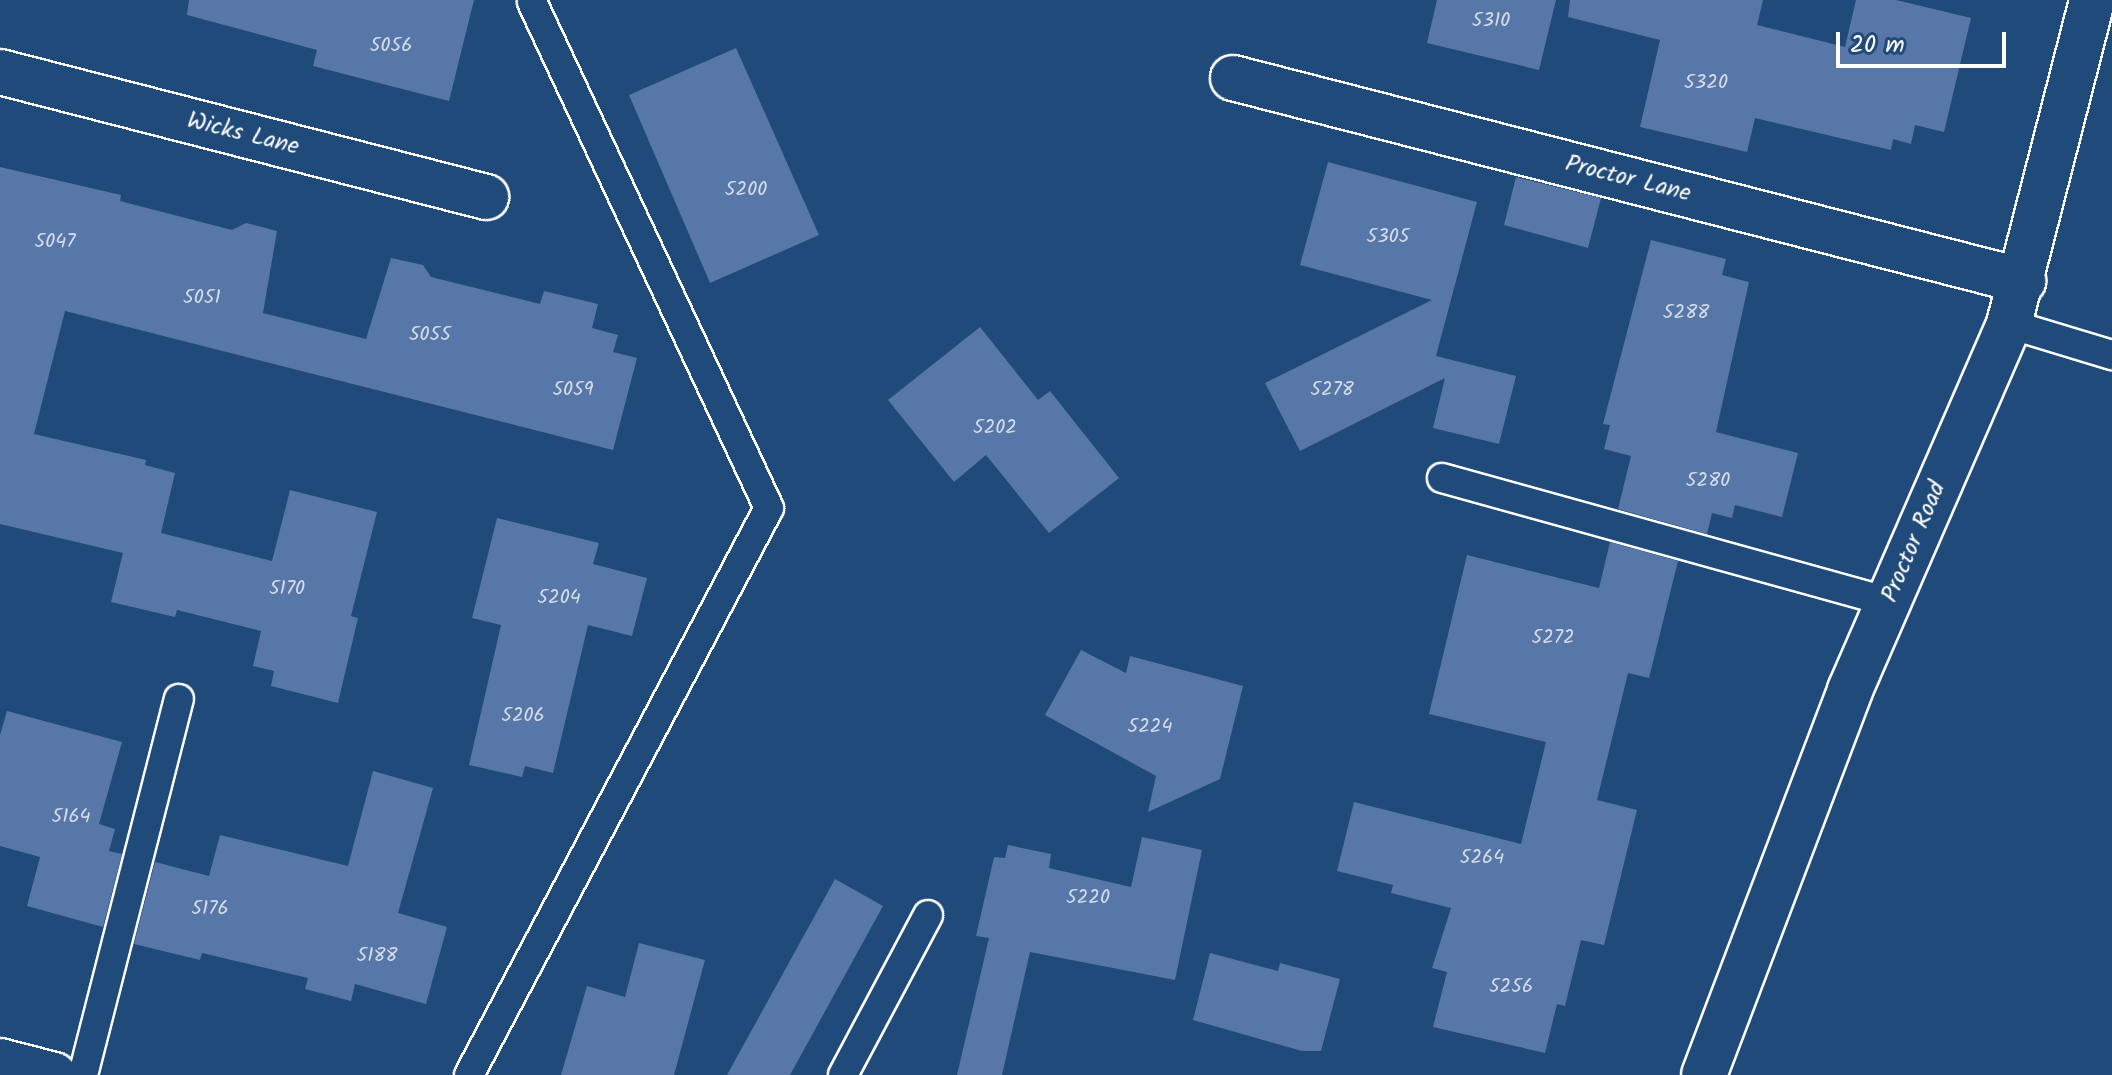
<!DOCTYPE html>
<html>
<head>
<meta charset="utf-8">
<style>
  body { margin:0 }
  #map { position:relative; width:2112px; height:1075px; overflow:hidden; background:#1f4a7a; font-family:Kalam,sans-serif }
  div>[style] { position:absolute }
  .building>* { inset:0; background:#5677a8 }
  .roads { filter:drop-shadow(2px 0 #fff) drop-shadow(-2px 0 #fff) drop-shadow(0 2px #fff) drop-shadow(0 -2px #fff) }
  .service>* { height:28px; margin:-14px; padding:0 14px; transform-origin:14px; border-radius:14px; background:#1f4a7a }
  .minor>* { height:44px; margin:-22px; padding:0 22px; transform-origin:22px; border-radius:22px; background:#1f4a7a }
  span { translate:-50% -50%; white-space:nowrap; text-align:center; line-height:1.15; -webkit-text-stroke:7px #1f4a7a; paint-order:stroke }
  .number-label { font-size:20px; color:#d5dde9 }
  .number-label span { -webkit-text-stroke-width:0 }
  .street-label { font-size:24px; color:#fff }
  .scale { position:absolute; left:1836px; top:32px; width:170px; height:36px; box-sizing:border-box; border:4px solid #fff; border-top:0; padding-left:10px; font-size:24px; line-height:28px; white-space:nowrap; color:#fff; -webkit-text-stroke:6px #1f4a7a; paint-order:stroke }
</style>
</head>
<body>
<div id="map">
  <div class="building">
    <i style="clip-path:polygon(189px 0,474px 0,449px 101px,313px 66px,317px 50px,187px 15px)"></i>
    <i style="clip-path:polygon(1437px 0,1556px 0,1539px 70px,1427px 43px)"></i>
    <i style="clip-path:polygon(1570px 0,1763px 0,1757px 25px,1845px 47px,1856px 0,1896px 0,1971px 18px,1944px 132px,1915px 125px,1911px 144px,1893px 139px,1891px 150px,1755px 118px,1747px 152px,1640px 127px,1660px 40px,1568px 17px)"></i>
    <i style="clip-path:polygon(736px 48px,819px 235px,710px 283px,629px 95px)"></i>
    <i style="clip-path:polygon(1328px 162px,1477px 202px,1436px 356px,1516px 376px,1499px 444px,1433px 428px,1445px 378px,1300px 451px,1265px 383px,1432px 300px,1300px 265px)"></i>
    <i style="clip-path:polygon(0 167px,121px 195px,120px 201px,232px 230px,246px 223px,277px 231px,263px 313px,366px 339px,391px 258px,423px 265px,431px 277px,540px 304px,544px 291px,598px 304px,592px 328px,618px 335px,613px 352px,637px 358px,613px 450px,65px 311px,34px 434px,146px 460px,145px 465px,175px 473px,161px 533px,272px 561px,290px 490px,377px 512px,351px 616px,358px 618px,338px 703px,271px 686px,274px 671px,253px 666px,261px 631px,177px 610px,175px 617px,111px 602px,123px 553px,0 524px)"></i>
    <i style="clip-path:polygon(1516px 177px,1601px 198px,1588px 248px,1504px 225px)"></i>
    <i style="clip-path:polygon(1651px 240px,1726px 259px,1722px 275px,1749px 282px,1716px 432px,1798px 453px,1782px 517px,1735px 505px,1732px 518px,1712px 513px,1707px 534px,1618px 509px,1631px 456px,1604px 449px,1610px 425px,1603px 424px)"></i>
    <i style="clip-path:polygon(980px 327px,1038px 400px,1050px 391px,1119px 478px,1049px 533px,986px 455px,954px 482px,888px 400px)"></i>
    <i style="clip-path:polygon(497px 518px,599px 543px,593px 564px,647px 578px,632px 636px,588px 625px,553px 773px,525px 766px,522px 777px,469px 765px,501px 625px,472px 618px)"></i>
    <i style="clip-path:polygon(1610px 542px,1678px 561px,1649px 678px,1628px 673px,1597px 800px,1637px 810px,1604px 945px,1581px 940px,1565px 1006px,1557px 1004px,1545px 1053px,1433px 1027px,1447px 972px,1432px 968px,1451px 908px,1391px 893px,1393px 885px,1337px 871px,1354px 802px,1521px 844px,1546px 742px,1429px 714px,1467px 555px,1599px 588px)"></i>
    <i style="clip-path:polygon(1081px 650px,1126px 673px,1130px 656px,1243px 686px,1220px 779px,1148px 812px,1156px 776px,1045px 715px)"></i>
    <i style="clip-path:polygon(7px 711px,122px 742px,99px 824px,115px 829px,109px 851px,122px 854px,103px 927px,27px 906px,40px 857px,0 846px,0 735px)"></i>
    <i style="clip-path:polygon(373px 771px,433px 788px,398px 913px,447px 927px,426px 1004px,355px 984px,351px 1001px,305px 989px,308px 978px,202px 953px,200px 960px,134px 944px,155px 862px,209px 876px,220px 835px,348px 866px)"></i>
    <i style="clip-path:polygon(1142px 837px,1202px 850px,1175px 980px,1030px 952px,1002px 1075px,957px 1075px,989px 938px,976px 936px,994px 857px,1005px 858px,1008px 845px,1051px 854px,1049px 868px,1131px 887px)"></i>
    <i style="clip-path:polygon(835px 879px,883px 906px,790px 1075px,727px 1075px)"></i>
    <i style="clip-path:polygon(639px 943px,705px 960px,674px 1075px,561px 1075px,587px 986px,625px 997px)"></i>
    <i style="clip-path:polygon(1210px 953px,1278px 971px,1280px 963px,1340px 979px,1321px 1051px,1302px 1051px,1193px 1020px)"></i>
  </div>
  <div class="roads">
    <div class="service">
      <i style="left:2009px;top:324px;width:108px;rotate:16.8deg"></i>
      <i style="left:1442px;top:478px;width:463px;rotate:15.5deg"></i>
      <i style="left:83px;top:1075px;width:388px;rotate:-75.7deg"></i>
      <i style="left:469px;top:1075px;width:641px;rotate:-62.12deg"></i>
      <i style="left:769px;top:508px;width:559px;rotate:-115.1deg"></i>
      <i style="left:843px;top:1075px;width:181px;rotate:-62deg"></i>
    </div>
    <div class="minor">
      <i style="left:0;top:72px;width:502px;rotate:14.42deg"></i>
      <i style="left:1233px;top:78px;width:816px;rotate:14.41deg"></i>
      <i style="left:0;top:1061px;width:56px;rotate:14.5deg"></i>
      <i style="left:1704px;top:1075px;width:412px;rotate:-69.2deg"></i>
      <i style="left:1850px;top:690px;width:399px;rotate:-66.5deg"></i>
      <i style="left:2009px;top:324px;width:334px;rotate:-75.6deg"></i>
    </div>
  </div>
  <div class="number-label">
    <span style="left:1491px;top:21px">5310</span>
    <span style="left:391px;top:46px">5056</span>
    <span style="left:1706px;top:83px">5320</span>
    <span style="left:746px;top:190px">5200</span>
    <span style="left:1388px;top:237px">5305</span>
    <span style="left:55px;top:242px">5047</span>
    <span style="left:202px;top:298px">5051</span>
    <span style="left:1686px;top:313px">5288</span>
    <span style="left:430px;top:335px">5055</span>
    <span style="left:573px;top:390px">5059</span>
    <span style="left:1332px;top:390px">5278</span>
    <span style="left:995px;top:428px">5202</span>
    <span style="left:1708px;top:481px">5280</span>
    <span style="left:287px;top:589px">5170</span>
    <span style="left:559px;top:598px">5204</span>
    <span style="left:1553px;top:638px">5272</span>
    <span style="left:523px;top:716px">5206</span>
    <span style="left:1150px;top:727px">5224</span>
    <span style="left:71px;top:817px">5164</span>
    <span style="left:1482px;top:858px">5264</span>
    <span style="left:1088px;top:898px">5220</span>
    <span style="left:210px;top:909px">5176</span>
    <span style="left:377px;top:956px">5188</span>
    <span style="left:1511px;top:987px">5256</span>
  </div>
  <div class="street-label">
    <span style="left:243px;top:134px;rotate:14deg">Wicks Lane</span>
    <span style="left:1628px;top:179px;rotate:14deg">Proctor Lane</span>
    <span style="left:1914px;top:542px;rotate:-67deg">Proctor Road</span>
  </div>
  <div class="scale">20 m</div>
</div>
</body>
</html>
